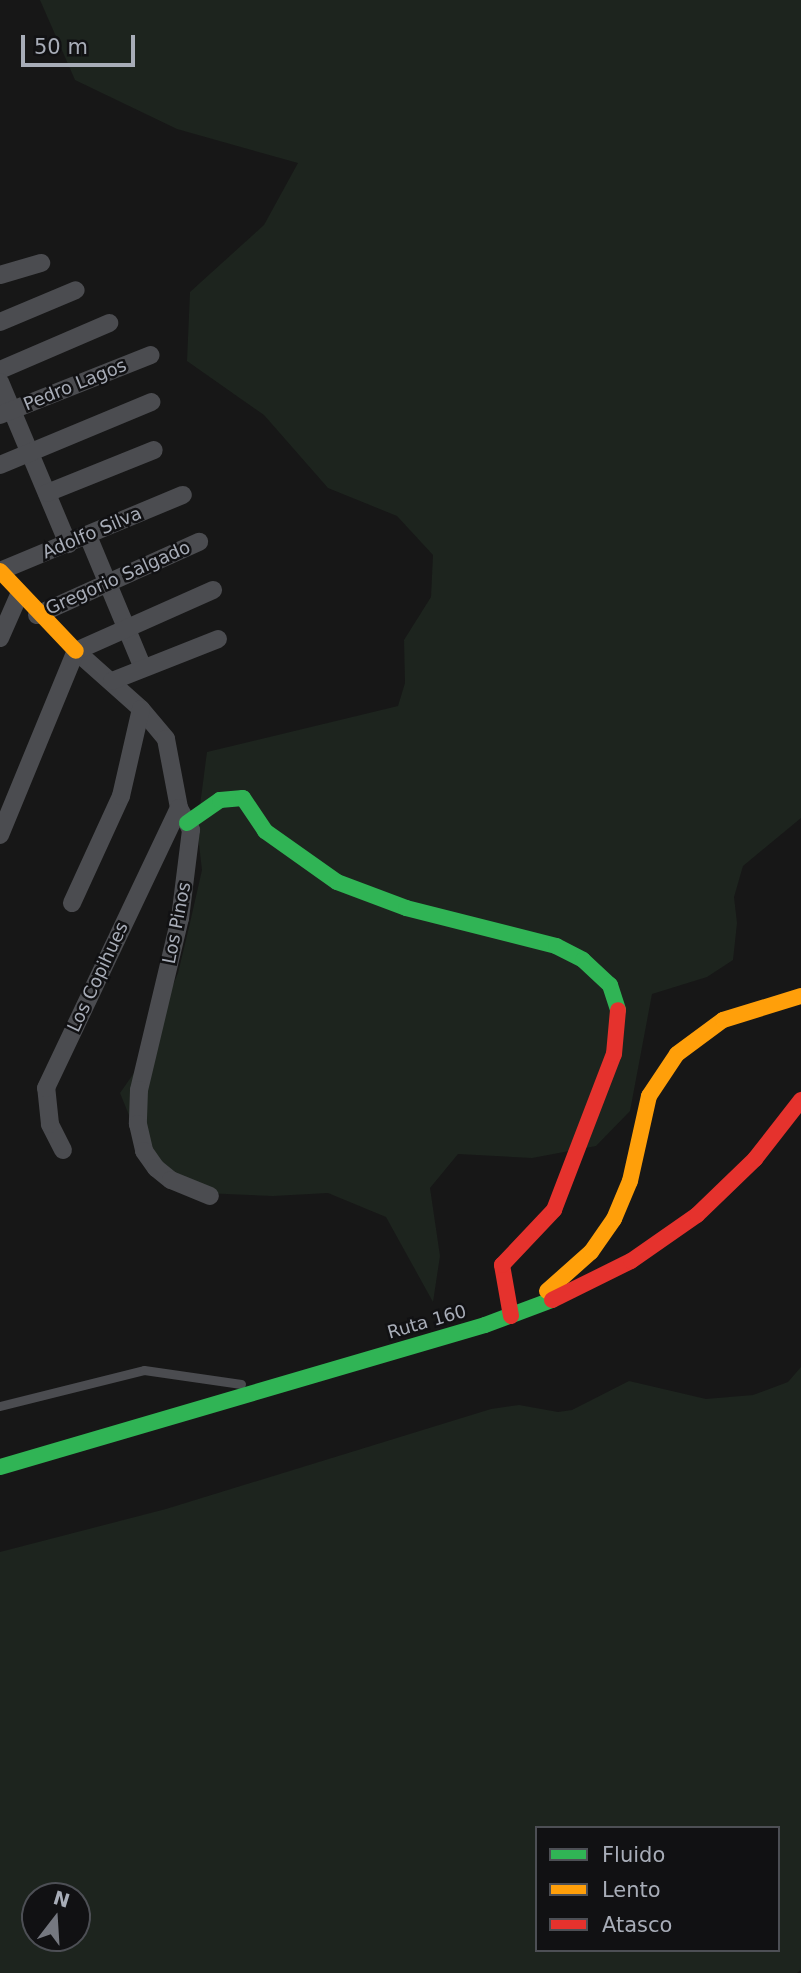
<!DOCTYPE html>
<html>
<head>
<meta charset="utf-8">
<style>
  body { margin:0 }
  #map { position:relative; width:801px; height:1973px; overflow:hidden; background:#171717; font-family:"DejaVu Sans",sans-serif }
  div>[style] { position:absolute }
  .green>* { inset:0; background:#1d241e }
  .lane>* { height:9px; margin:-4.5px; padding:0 4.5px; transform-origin:4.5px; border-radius:4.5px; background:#4b4c50 }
  .street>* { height:18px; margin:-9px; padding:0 9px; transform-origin:9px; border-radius:9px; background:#4b4c50 }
  .fast>* { height:16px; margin:-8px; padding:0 8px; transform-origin:8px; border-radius:8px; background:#30b455 }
  .slow>* { height:16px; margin:-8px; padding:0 8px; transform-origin:8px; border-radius:8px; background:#ff9f0a }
  .jam>* { height:16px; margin:-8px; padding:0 8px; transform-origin:8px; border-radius:8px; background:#e5322d }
  span { translate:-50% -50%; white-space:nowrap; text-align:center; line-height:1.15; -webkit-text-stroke:5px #111113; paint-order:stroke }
  .street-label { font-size:18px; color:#a8adb8 }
  .legend { position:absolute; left:535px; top:1826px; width:245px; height:126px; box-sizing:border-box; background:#111113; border:2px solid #4d4f55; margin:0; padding:9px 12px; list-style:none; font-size:21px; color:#a8adb8 }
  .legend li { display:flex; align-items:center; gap:14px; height:35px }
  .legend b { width:35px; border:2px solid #4d4f55 }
  .north { position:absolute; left:21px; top:1882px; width:70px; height:70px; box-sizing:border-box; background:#111113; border:2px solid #4d4f55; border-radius:50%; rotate:17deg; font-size:19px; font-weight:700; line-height:28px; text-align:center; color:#a8adb8 }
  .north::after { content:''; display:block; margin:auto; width:24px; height:32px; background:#757880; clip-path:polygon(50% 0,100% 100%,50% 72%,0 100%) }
  .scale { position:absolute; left:21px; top:35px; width:114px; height:32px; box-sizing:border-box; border:4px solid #a8adb8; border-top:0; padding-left:9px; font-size:21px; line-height:24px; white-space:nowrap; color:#a8adb8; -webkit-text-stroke:5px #111113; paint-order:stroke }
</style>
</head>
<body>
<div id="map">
  <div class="green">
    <i style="clip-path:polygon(40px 0,801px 0,801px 818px,743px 866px,734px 897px,737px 923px,733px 960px,707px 977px,652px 994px,630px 1111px,596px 1146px,532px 1158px,458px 1154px,430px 1188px,440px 1256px,433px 1302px,386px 1217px,328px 1193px,273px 1196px,179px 1192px,141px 1145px,120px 1093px,141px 1063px,178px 973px,189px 927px,202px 870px,197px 828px,207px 752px,398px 706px,405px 683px,404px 640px,431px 597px,433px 555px,397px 516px,328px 488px,264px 415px,187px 361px,190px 292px,264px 225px,298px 163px,177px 129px,75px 80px)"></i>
    <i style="clip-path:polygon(evenodd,801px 1367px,801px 1970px,797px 1973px,0 1973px,0 1552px,166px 1509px,491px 1409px,519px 1405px,558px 1412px,572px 1410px,629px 1381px,706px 1399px,753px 1395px,788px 1382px,801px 1367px,537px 1828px,778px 1828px,778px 1950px,537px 1950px,537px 1828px,801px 1367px,35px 1896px,77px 1896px,77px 1938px,35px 1938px,35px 1896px)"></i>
  </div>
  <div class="lane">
    <i style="left:0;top:1406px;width:148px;rotate:-14deg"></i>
    <i style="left:144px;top:1370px;width:98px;rotate:8.2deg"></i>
  </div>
  <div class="street">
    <i style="left:0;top:275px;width:43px;rotate:-16.3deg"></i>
    <i style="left:0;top:322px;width:82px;rotate:-22.8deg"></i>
    <i style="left:0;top:370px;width:119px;rotate:-23.3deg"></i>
    <i style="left:0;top:382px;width:176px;rotate:67.2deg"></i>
    <i style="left:0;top:415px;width:162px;rotate:-21.7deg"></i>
    <i style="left:0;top:465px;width:164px;rotate:-22.6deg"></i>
    <i style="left:47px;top:493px;width:115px;rotate:-21.9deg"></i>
    <i style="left:88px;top:536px;width:143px;rotate:67.4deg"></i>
    <i style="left:0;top:571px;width:198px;rotate:-22.6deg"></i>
    <i style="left:37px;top:615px;width:178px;rotate:-24.3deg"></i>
    <i style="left:0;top:638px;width:47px;rotate:-66.2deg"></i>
    <i style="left:76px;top:651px;width:87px;rotate:41.7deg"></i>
    <i style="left:141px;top:709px;width:39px;rotate:50deg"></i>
    <i style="left:166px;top:739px;width:70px;rotate:79.3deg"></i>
    <i style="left:179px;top:808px;width:25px;rotate:61deg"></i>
    <i style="left:191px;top:830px;width:89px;rotate:97.1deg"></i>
    <i style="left:180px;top:918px;width:177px;rotate:103.4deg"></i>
    <i style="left:139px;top:1090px;width:34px;rotate:92deg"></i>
    <i style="left:138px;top:1124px;width:28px;rotate:77deg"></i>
    <i style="left:144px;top:1151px;width:21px;rotate:55deg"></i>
    <i style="left:156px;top:1168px;width:19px;rotate:39deg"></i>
    <i style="left:171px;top:1180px;width:42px;rotate:22.3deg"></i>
    <i style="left:76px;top:651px;width:150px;rotate:-24deg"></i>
    <i style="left:112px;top:681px;width:114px;rotate:-21.6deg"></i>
    <i style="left:0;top:835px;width:199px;rotate:-67.6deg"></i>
    <i style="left:72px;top:903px;width:118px;rotate:-65.4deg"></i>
    <i style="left:121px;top:796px;width:89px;rotate:-77.1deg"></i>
    <i style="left:63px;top:1150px;width:29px;rotate:-117deg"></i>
    <i style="left:50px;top:1124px;width:36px;rotate:-96deg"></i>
    <i style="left:46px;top:1088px;width:310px;rotate:-64.6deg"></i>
  </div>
  <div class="fast">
    <i style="left:187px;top:823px;width:40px;rotate:-34.9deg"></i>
    <i style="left:220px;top:800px;width:23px;rotate:-5deg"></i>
    <i style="left:243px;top:798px;width:40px;rotate:56deg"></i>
    <i style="left:265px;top:831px;width:88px;rotate:35.3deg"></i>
    <i style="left:337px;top:882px;width:74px;rotate:20.6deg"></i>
    <i style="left:406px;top:908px;width:155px;rotate:14.2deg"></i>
    <i style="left:556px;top:946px;width:30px;rotate:27deg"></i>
    <i style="left:583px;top:960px;width:37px;rotate:43deg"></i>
    <i style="left:610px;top:985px;width:26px;rotate:72deg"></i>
    <i style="left:0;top:1467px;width:505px;rotate:-16.32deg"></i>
    <i style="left:485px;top:1325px;width:72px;rotate:-20.5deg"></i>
  </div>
  <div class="slow">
    <i style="left:0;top:571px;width:110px;rotate:46.5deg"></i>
    <i style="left:547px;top:1291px;width:59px;rotate:-41.6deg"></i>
    <i style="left:591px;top:1252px;width:40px;rotate:-55.1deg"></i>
    <i style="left:614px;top:1219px;width:41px;rotate:-67.2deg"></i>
    <i style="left:630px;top:1181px;width:87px;rotate:-77.4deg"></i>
    <i style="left:649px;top:1096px;width:50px;rotate:-56.3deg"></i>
    <i style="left:677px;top:1054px;width:57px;rotate:-36.5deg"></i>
    <i style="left:723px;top:1020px;width:82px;rotate:-17.1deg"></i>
  </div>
  <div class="jam">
    <i style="left:552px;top:1300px;width:88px;rotate:-26.3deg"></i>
    <i style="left:631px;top:1261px;width:80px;rotate:-34.9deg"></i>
    <i style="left:697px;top:1215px;width:81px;rotate:-44deg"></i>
    <i style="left:755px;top:1159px;width:75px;rotate:-52.1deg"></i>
    <i style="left:511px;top:1316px;width:52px;rotate:-100deg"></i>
    <i style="left:502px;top:1265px;width:76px;rotate:-46.6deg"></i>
    <i style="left:554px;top:1210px;width:167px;rotate:-69deg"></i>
    <i style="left:614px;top:1054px;width:44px;rotate:-84.8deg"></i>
  </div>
  <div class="street-label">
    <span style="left:75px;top:385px;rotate:-22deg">Pedro Lagos</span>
    <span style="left:92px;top:533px;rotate:-23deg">Adolfo Silva</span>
    <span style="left:118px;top:578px;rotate:-24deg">Gregorio Salgado</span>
    <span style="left:177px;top:923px;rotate:-79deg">Los Pinos</span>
    <span style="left:98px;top:977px;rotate:-65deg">Los Copihues</span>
    <span style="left:427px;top:1322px;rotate:-16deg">Ruta 160</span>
  </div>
  <ul class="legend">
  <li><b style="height:9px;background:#30b455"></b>Fluido</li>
  <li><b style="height:9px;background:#ff9f0a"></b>Lento</li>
  <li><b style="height:9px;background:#e5322d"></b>Atasco</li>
  </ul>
  <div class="north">N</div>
  <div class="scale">50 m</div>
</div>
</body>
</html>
